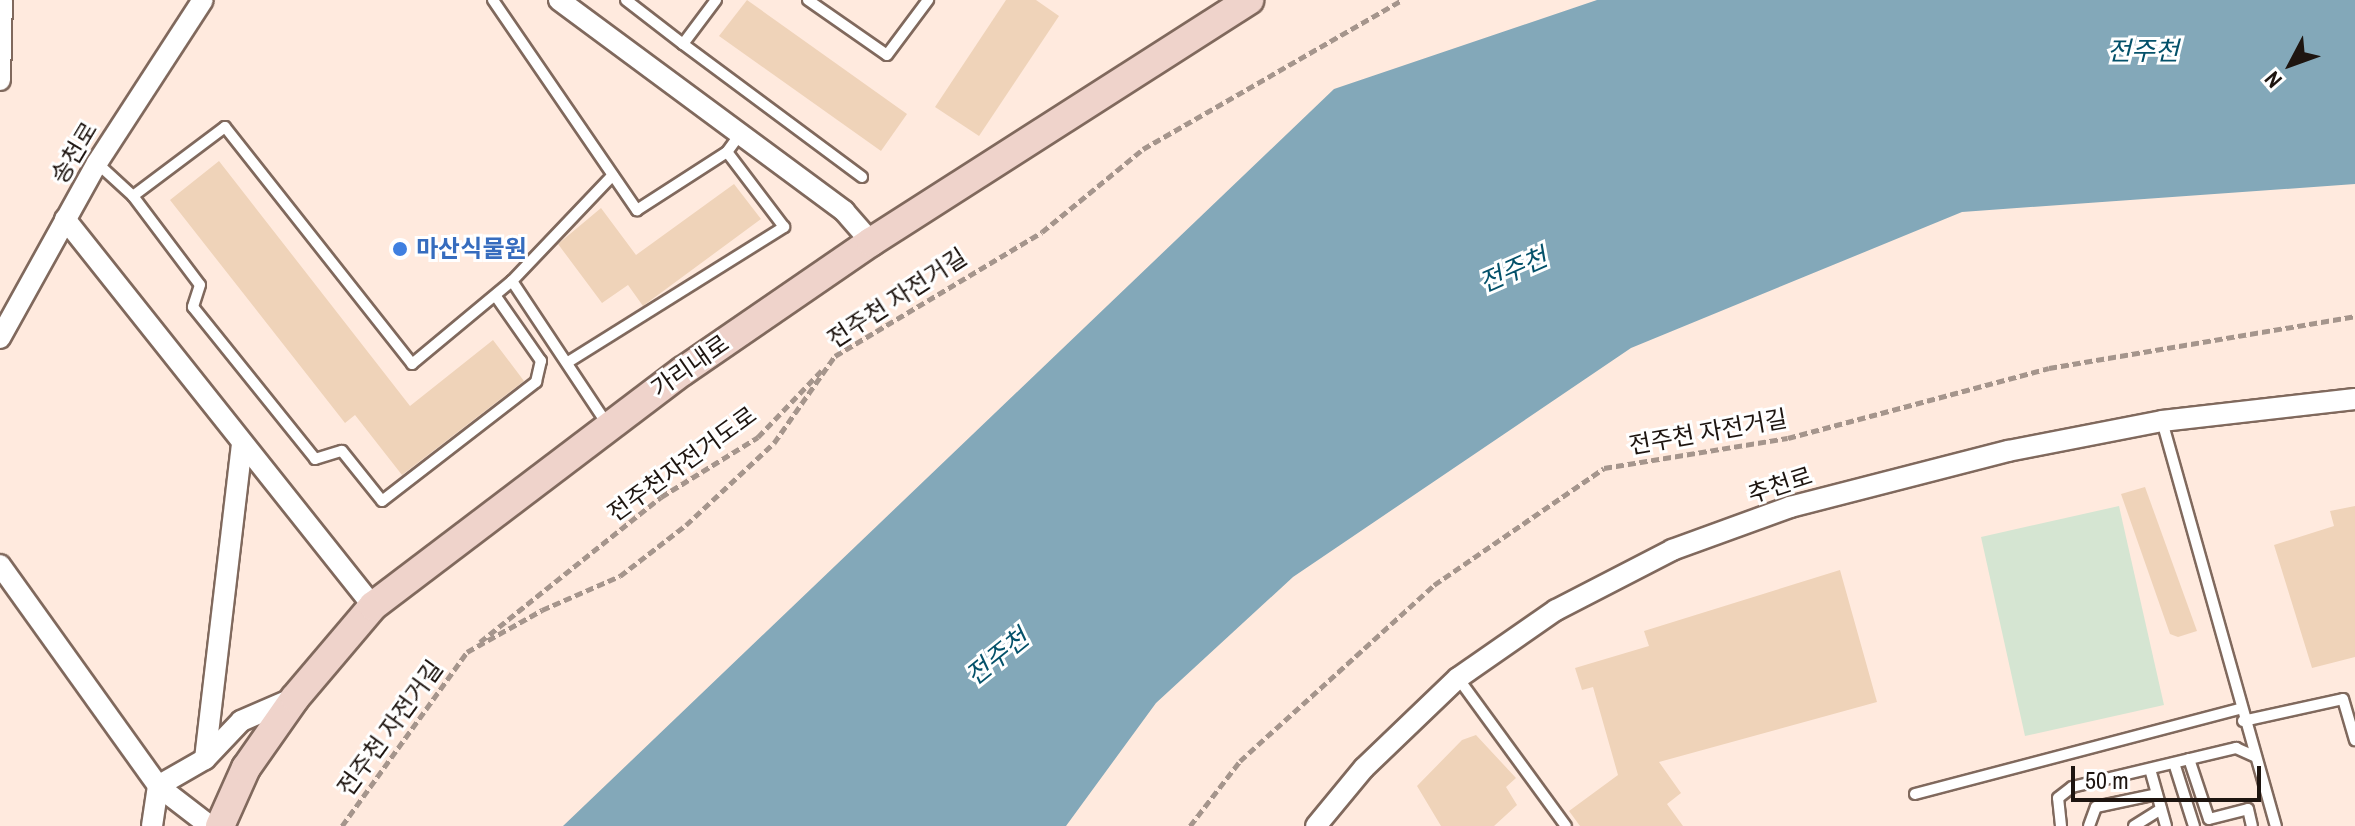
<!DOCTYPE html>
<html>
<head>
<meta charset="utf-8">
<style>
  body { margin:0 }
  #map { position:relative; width:2355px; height:826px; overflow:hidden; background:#ffeade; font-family:"Archivo Narrow","Noto Sans KR",sans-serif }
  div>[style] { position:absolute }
  .green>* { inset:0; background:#d5e5d2 }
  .water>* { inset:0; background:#83a8b9 }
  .building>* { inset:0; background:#efd3b9 }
  .path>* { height:5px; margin-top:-2.5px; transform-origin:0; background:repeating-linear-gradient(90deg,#a5958c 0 8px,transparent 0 12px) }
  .roads { filter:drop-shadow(2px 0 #80695d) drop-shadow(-2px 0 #80695d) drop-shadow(0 2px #80695d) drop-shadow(0 -2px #80695d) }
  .lane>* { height:10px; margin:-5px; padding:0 5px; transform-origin:5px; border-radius:5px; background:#fff }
  .street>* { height:20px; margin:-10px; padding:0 10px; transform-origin:10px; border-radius:10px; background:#fff }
  .secondary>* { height:28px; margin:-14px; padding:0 14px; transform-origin:14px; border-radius:14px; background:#efd3cb }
  .dots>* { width:22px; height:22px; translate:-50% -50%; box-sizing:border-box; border:4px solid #fff; border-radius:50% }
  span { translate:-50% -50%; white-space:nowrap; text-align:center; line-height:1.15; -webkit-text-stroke:6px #fff; paint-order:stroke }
  .street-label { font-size:24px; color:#1e1510 }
  .shop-label { font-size:24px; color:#366cbe; font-weight:700 }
  .left { translate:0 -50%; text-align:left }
  .water-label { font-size:26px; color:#04516a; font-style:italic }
  .north { position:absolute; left:2251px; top:24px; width:80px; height:80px; -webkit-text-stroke:6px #fff; paint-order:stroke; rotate:229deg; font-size:22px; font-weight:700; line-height:32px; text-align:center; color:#1e1510 }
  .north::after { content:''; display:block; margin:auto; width:28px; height:36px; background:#1e1510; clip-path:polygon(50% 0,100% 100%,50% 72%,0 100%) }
  .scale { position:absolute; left:2071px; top:766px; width:190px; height:36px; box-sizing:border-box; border:4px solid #1e1510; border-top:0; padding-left:10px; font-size:24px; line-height:28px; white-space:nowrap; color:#1e1510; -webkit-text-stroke:6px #fff; paint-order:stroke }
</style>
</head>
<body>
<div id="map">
  <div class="green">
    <i style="clip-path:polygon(2119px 506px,2164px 705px,2025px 736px,1981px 537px)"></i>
  </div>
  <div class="water">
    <i style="clip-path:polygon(1597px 0,2355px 0,2355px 184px,1962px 212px,1631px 348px,1293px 577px,1156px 703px,1066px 826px,563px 826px,1334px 89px)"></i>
  </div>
  <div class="building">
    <i style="clip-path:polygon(747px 0,907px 114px,881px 151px,719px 36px)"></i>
    <i style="clip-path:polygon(1006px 0,1036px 0,1059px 16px,979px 136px,935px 107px)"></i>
    <i style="clip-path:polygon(219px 161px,410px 406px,493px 340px,524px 381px,402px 475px,355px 415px,345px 423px,170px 200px)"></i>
    <i style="clip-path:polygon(734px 184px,761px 219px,643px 306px,628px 285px,602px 303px,558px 244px,601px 208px,636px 255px)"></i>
    <i style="clip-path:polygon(2145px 487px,2197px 631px,2178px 637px,2170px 634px,2121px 494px)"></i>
    <i style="clip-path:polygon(2355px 506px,2355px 657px,2312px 668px,2274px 545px,2334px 526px,2330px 511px)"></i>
    <i style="clip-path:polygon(1840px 570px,1877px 702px,1659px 762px,1681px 793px,1667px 804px,1683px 826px,1580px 826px,1569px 811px,1618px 775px,1593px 687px,1582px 690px,1575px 668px,1649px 646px,1644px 631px)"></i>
    <i style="clip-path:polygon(1476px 735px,1516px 778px,1506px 787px,1517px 805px,1494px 826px,1441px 826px,1417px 786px,1462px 740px)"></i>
  </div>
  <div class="path">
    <i style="left:480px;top:642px;width:232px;rotate:-38.7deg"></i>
    <i style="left:661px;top:497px;width:114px;rotate:-31.7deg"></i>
    <i style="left:758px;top:437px;width:93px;rotate:-46.3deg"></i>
    <i style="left:342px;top:826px;width:214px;rotate:-54.3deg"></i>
    <i style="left:467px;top:652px;width:86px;rotate:-29.2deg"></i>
    <i style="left:542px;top:610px;width:85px;rotate:-23.6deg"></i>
    <i style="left:620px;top:576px;width:83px;rotate:-37.7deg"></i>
    <i style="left:686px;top:525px;width:120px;rotate:-43deg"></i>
    <i style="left:774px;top:443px;width:106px;rotate:-55deg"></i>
    <i style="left:835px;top:356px;width:241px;rotate:-30.9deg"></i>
    <i style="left:1042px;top:232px;width:131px;rotate:-39.4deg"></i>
    <i style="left:1143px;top:149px;width:299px;rotate:-29.9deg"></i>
    <i style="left:1190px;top:826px;width:82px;rotate:-52.4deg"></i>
    <i style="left:1240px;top:761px;width:262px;rotate:-42.2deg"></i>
    <i style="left:1434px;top:585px;width:206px;rotate:-34.5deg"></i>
    <i style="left:1604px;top:468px;width:186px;rotate:-9.3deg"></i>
    <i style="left:1788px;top:438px;width:270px;rotate:-15deg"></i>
    <i style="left:2049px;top:368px;width:310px;rotate:-9.6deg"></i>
  </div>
  <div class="roads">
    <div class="lane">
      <i style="left:493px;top:0;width:255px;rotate:55.6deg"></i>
      <i style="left:637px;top:210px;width:107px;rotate:-32.8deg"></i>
      <i style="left:727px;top:152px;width:22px;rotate:-54deg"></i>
      <i style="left:626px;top:0;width:72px;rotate:37.7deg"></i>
      <i style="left:716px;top:0;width:55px;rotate:126.9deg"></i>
      <i style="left:683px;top:44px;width:223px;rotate:36.6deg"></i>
      <i style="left:808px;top:0;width:96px;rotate:34.8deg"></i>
      <i style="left:887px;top:55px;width:69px;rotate:-53.3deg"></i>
      <i style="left:97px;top:163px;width:49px;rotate:42.5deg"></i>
      <i style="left:133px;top:196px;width:111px;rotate:53deg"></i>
      <i style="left:200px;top:285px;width:23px;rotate:108deg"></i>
      <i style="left:193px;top:307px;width:195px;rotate:51.2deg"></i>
      <i style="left:315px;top:459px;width:28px;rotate:-17deg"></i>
      <i style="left:342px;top:451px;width:64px;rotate:51.3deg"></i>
      <i style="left:382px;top:501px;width:195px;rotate:-37.7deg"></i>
      <i style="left:536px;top:382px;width:22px;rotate:-77deg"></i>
      <i style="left:541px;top:361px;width:77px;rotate:-124.9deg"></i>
      <i style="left:133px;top:196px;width:115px;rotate:-36.9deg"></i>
      <i style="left:225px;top:127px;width:302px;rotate:51.7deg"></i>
      <i style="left:412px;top:364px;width:130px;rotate:-39.7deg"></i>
      <i style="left:512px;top:281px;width:172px;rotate:56.4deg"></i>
      <i style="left:512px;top:281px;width:146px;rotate:-46.4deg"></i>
      <i style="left:568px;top:362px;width:255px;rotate:-32deg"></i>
      <i style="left:784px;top:227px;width:94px;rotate:-127.2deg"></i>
      <i style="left:2162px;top:421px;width:421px;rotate:74.3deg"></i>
      <i style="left:1458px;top:678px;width:183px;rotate:53.9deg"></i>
      <i style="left:2243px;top:721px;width:102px;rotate:-12.4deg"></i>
      <i style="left:2343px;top:699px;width:43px;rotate:73.7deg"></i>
      <i style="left:2189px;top:759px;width:63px;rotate:71.6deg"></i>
      <i style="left:2209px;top:819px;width:40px;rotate:-14.4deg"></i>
      <i style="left:2248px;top:809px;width:17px;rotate:77deg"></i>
      <i style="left:2174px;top:763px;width:66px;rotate:72.4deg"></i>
      <i style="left:2150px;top:769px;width:59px;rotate:74.3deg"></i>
      <i style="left:1915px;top:794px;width:335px;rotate:-14.7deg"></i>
      <i style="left:2061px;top:826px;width:28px;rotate:-96deg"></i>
      <i style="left:2058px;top:798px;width:18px;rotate:-38deg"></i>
      <i style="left:2072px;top:787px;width:169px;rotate:-13.4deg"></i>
      <i style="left:2236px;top:748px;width:20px;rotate:24deg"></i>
      <i style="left:2089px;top:826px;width:20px;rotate:-70deg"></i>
      <i style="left:2096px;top:807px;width:62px;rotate:-12deg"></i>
      <i style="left:2134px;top:826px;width:32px;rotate:-32deg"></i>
    </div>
    <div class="street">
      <i style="left:559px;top:0;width:355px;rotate:36.5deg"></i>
      <i style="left:844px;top:211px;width:41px;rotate:48.9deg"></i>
      <i style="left:0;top:80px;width:80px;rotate:-88.6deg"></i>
      <i style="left:65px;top:219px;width:495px;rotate:51.5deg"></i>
      <i style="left:0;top:338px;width:200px;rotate:-61deg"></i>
      <i style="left:97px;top:163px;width:194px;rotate:-57deg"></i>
      <i style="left:0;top:565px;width:272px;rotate:54.4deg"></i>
      <i style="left:158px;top:786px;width:66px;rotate:37.6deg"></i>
      <i style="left:205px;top:759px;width:316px;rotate:-83.3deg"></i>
      <i style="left:152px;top:826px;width:40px;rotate:-81.5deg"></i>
      <i style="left:158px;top:786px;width:54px;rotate:-29.9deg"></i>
      <i style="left:205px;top:759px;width:52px;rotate:-46.5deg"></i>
      <i style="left:241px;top:721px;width:58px;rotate:-23.5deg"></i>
      <i style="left:1316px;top:826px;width:75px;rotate:-50.4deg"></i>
      <i style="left:1364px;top:768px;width:130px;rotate:-43.8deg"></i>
      <i style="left:1458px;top:678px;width:119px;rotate:-34.8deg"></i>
      <i style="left:1556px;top:610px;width:131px;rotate:-27.3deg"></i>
      <i style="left:1672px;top:550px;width:126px;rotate:-20deg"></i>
      <i style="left:1790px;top:507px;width:225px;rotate:-14.4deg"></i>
      <i style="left:2008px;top:451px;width:157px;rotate:-11deg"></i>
      <i style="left:2162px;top:421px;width:194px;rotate:-6.5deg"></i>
    </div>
    <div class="secondary">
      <i style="left:220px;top:826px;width:64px;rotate:-65.9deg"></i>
      <i style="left:246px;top:768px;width:85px;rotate:-55deg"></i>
      <i style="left:295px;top:698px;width:121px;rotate:-49.7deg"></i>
      <i style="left:373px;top:606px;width:389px;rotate:-37.2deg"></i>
      <i style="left:683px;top:371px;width:228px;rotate:-34.5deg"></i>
      <i style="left:871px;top:242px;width:449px;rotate:-32.6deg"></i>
    </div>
  </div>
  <div class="dots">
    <i style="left:400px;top:249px;background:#3f7fe0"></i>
  </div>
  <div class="street-label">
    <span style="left:74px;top:153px;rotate:-59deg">송천로</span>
    <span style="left:897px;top:298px;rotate:-33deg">전주천 자전거길</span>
    <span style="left:690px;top:366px;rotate:-35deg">가리내로</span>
    <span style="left:1708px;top:432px;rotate:-10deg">전주천 자전거길</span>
    <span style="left:682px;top:464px;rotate:-36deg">전주천자전거도로</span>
    <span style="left:1780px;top:485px;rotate:-18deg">추천로</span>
    <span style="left:390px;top:728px;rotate:-54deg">전주천 자전거길</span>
  </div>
  <div class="shop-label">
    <span class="left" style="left:416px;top:249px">마산식물원</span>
  </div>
  <div class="water-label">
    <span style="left:2143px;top:51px">전주천</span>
    <span style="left:1513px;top:270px;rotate:-24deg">전주천</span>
    <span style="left:997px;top:657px;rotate:-39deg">전주천</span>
  </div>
  <div class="north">N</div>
  <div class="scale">50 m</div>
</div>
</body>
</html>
